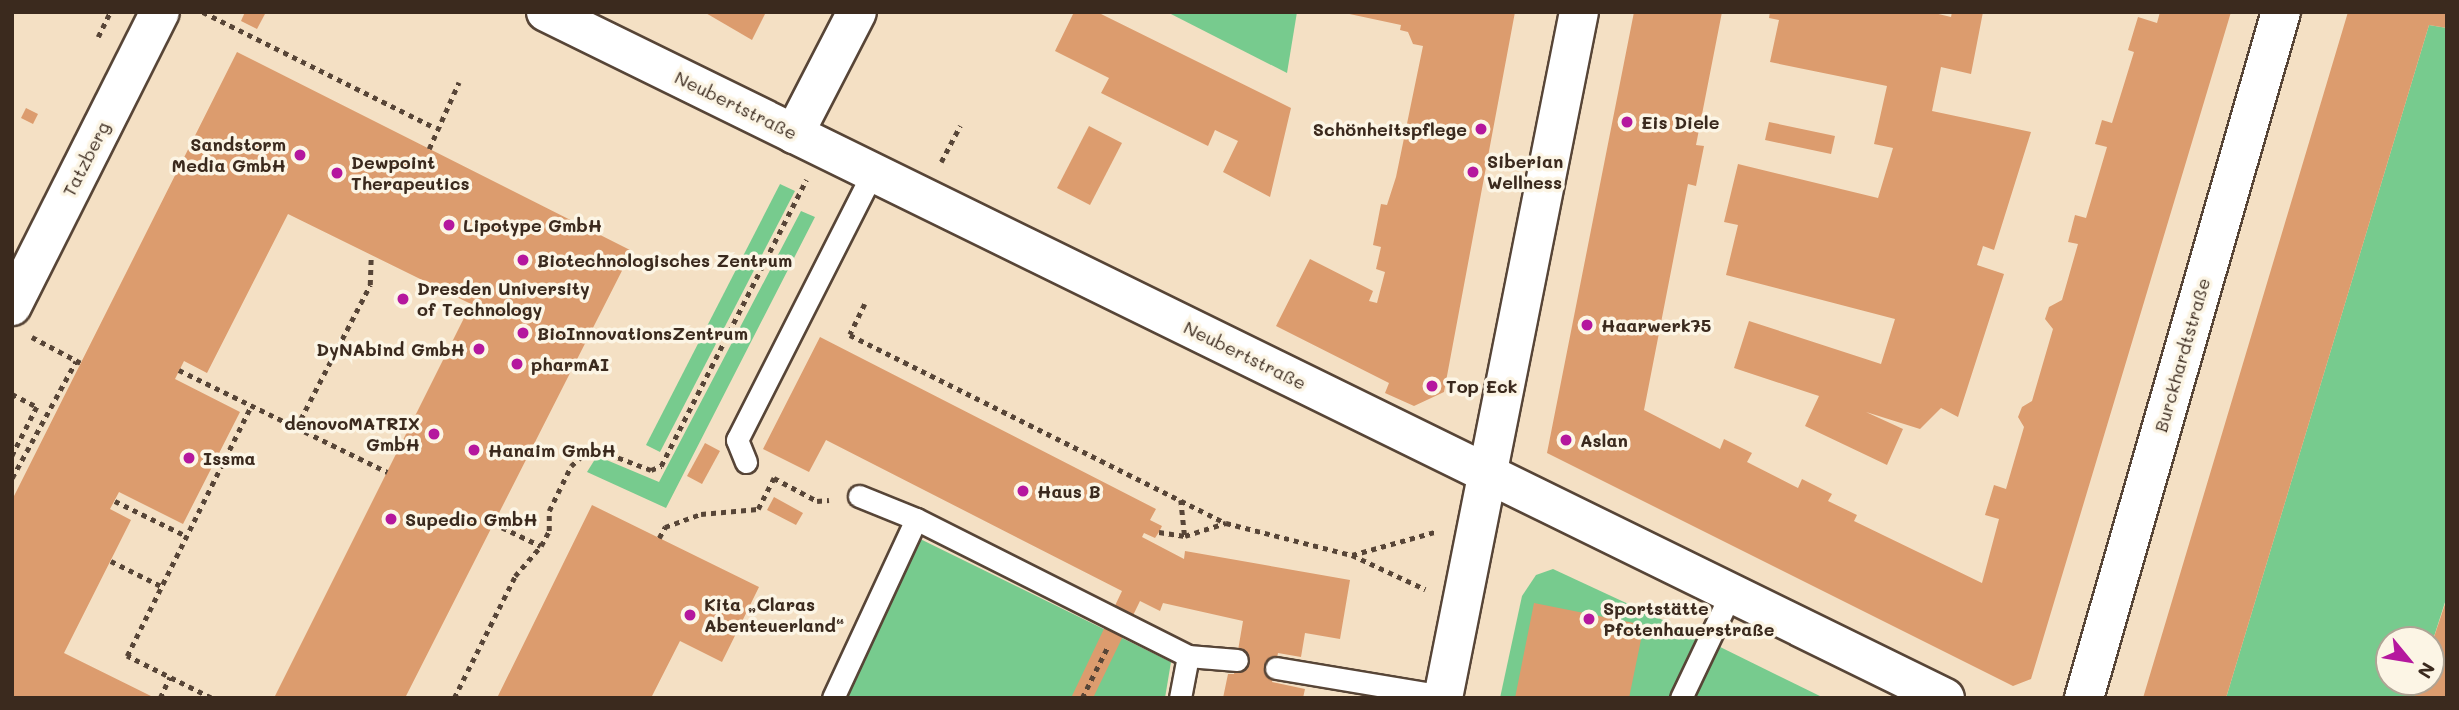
<!DOCTYPE html>
<html>
<head>
<meta charset="utf-8">
<style>
  body { margin:0 }
  #map { position:relative; width:2459px; height:710px; overflow:hidden; background:#f4e0c4; font-family:Mali,sans-serif }
  div>[style] { position:absolute }
  .green>* { inset:0; background:#77cb8e }
  .building>* { inset:0; background:#dc9c6e }
  .path>* { height:4.5px; margin-top:-2.25px; transform-origin:0; background:repeating-linear-gradient(90deg,#574537 0 5px,transparent 0 10px) }
  .roads { filter:drop-shadow(2px 0 #574537) drop-shadow(-2px 0 #574537) drop-shadow(0 2px #574537) drop-shadow(0 -2px #574537) }
  .service>* { height:21px; margin:-10.5px; padding:0 10.5px; transform-origin:10.5px; border-radius:10.5px; background:#fff }
  .minor>* { height:38px; margin:-19px; padding:0 19px; transform-origin:19px; border-radius:19px; background:#fff }
  .tertiary>* { height:38px; margin:-19px; padding:0 19px; transform-origin:19px; border-radius:19px; background:#fff }
  .dots>* { width:19px; height:19px; translate:-50% -50%; box-sizing:border-box; border:4px solid #fcf5e5; border-radius:50% }
  span { translate:-50% -50%; white-space:nowrap; text-align:center; line-height:1.15; -webkit-text-stroke:7px #fcf5e5; paint-order:stroke }
  .street-label { font-size:18px; color:#3b2a1e }
  .poi-label { font-size:18px; color:#3b2a1e; font-weight:700 }
  .left { translate:0 -50%; text-align:left }
  .right { translate:-100% -50%; text-align:right }
  .frame { position:absolute; inset:0; border:14px solid #3b2a1e; pointer-events:none }
  .north { position:absolute; left:2375px; top:626px; width:70px; height:70px; box-sizing:border-box; background:#fcf5e5; border:2px solid #afa495; border-radius:50%; rotate:120deg; font-size:19px; font-weight:700; line-height:28px; text-align:center; color:#3b2a1e }
  .north::after { content:''; display:block; margin:auto; width:24px; height:32px; background:#b5179e; clip-path:polygon(50% 0,100% 100%,50% 72%,0 100%) }
</style>
</head>
<body>
<div id="map">
  <div class="green">
    <i style="clip-path:polygon(1167px 12px,1297px 12px,1287px 73px)"></i>
    <i style="clip-path:polygon(2429px 25px,2447px 28px,2447px 596px,2431px 646px,2431px 640px,2389px 640px,2389px 682px,2419px 682px,2414px 698px,2226px 698px)"></i>
    <i style="clip-path:polygon(780px 184px,795px 191px,660px 452px,646px 445px)"></i>
    <i style="clip-path:polygon(801px 211px,815px 217px,666px 508px,587px 472px,597px 456px,659px 482px)"></i>
    <i style="clip-path:polygon(906px 532px,1171px 662px,1165px 698px,825px 698px)"></i>
    <i style="clip-path:polygon(1553px 569px,1708px 641px,1824px 698px,1500px 698px,1522px 596px,1536px 575px)"></i>
  </div>
  <div class="building">
    <i style="clip-path:polygon(245px 12px,266px 12px,257px 29px,241px 21px)"></i>
    <i style="clip-path:polygon(704px 12px,766px 12px,752px 40px)"></i>
    <i style="clip-path:polygon(1074px 12px,1097px 12px,1291px 108px,1270px 197px,1223px 172px,1238px 141px,1215px 130px,1208px 146px,1101px 93px,1109px 78px,1055px 51px)"></i>
    <i style="clip-path:polygon(1340px 12px,1515px 12px,1444px 392px,1414px 406px,1385px 393px,1389px 383px,1276px 326px,1310px 259px,1373px 291px,1369px 301px,1377px 303px,1385px 272px,1376px 269px,1381px 247px,1373px 245px,1381px 204px,1387px 205px,1396px 177px,1423px 46px,1413px 44px,1408px 32px,1400px 30px,1401px 25px)"></i>
    <i style="clip-path:polygon(1634px 12px,1722px 12px,1696px 145px,1704px 146px,1696px 186px,1688px 184px,1644px 410px,1720px 449px,1724px 439px,1752px 453px,1747px 462px,1798px 488px,1802px 479px,1832px 494px,1828px 501px,1857px 515px,1854px 521px,1982px 583px,1999px 519px,1985px 515px,1994px 485px,2006px 489px,2024px 427px,2018px 417px,2022px 407px,2032px 401px,2053px 329px,2045px 319px,2049px 307px,2062px 300px,2078px 244px,2068px 242px,2075px 215px,2086px 218px,2107px 147px,2095px 144px,2102px 120px,2112px 123px,2134px 52px,2128px 50px,2138px 17px,2157px 23px,2160px 12px,2231px 12px,2031px 679px,2013px 686px,1547px 453px)"></i>
    <i style="clip-path:polygon(1770px 12px,1930px 12px,1951px 17px,1952px 12px,1983px 12px,1971px 74px,1941px 67px,1932px 111px,2031px 132px,1994px 250px,1983px 246px,1977px 265px,2004px 274px,1958px 417px,1941px 408px,1920px 429px,1866px 412px,1903px 429px,1887px 465px,1805px 426px,1819px 396px,1734px 368px,1749px 321px,1881px 364px,1895px 319px,1726px 275px,1738px 225px,1724px 222px,1738px 164px,1878px 198px,1893px 148px,1874px 144px,1887px 86px,1770px 62px,1779px 20px,1769px 18px)"></i>
    <i style="clip-path:polygon(2348px 12px,2447px 12px,2447px 28px,2429px 25px,2226px 698px,2143px 698px)"></i>
    <i style="clip-path:polygon(237px 52px,632px 251px,405px 698px,274px 698px,471px 304px,288px 214px,207px 373px,184px 361px,175px 379px,240px 412px,183px 524px,119px 492px,110px 509px,131px 520px,64px 653px,155px 698px,12px 698px,12px 500px)"></i>
    <i style="clip-path:polygon(26px 108px,38px 114px,33px 124px,21px 118px)"></i>
    <i style="clip-path:polygon(1769px 122px,1835px 136px,1831px 154px,1765px 140px)"></i>
    <i style="clip-path:polygon(1089px 126px,1122px 143px,1090px 205px,1057px 188px)"></i>
    <i style="clip-path:polygon(820px 337px,1156px 509px,1150px 520px,1162px 526px,1159px 532px,1155px 538px,1144px 533px,1142px 537px,1184px 559px,1185px 551px,1350px 580px,1340px 639px,1305px 633px,1301px 657px,1278px 653px,1272px 682px,1305px 689px,1303px 698px,1223px 698px,1228px 674px,1234px 674px,1243px 621px,1163px 603px,1160px 611px,1140px 601px,1093px 698px,1071px 698px,1122px 591px,826px 440px,809px 472px,763px 449px)"></i>
    <i style="clip-path:polygon(705px 443px,720px 451px,702px 484px,687px 476px)"></i>
    <i style="clip-path:polygon(774px 497px,803px 513px,796px 525px,767px 510px)"></i>
    <i style="clip-path:polygon(592px 505px,759px 587px,722px 662px,680px 641px,651px 698px,497px 698px)"></i>
    <i style="clip-path:polygon(2447px 598px,2447px 698px,2414px 698px,2419px 682px,2431px 682px,2431px 646px)"></i>
    <i style="clip-path:polygon(1534px 603px,1644px 625px,1629px 698px,1515px 698px)"></i>
  </div>
  <div class="path">
    <i style="left:203px;top:12px;width:260px;rotate:26.5deg"></i>
    <i style="left:98px;top:37px;width:28px;rotate:-64deg"></i>
    <i style="left:429px;top:149px;width:73px;rotate:-65.9deg"></i>
    <i style="left:941px;top:162px;width:41px;rotate:-62.2deg"></i>
    <i style="left:865px;top:304px;width:34px;rotate:116deg"></i>
    <i style="left:850px;top:335px;width:420px;rotate:26.6deg"></i>
    <i style="left:1226px;top:523px;width:130px;rotate:14.3deg"></i>
    <i style="left:1352px;top:555px;width:81px;rotate:25deg"></i>
    <i style="left:32px;top:337px;width:55px;rotate:28deg"></i>
    <i style="left:179px;top:370px;width:232px;rotate:26.1deg"></i>
    <i style="left:12px;top:394px;width:28px;rotate:27deg"></i>
    <i style="left:37px;top:407px;width:55px;rotate:117deg"></i>
    <i style="left:296px;top:428px;width:161px;rotate:-62.6deg"></i>
    <i style="left:370px;top:285px;width:30px;rotate:-88deg"></i>
    <i style="left:12px;top:478px;width:133px;rotate:-61.3deg"></i>
    <i style="left:774px;top:478px;width:49px;rotate:28.1deg"></i>
    <i style="left:817px;top:501px;width:12px;rotate:-5deg"></i>
    <i style="left:1181px;top:500px;width:36px;rotate:84deg"></i>
    <i style="left:115px;top:501px;width:79px;rotate:26.2deg"></i>
    <i style="left:493px;top:523px;width:53px;rotate:25.6deg"></i>
    <i style="left:1159px;top:532px;width:26px;rotate:9deg"></i>
    <i style="left:1185px;top:536px;width:43px;rotate:-17.6deg"></i>
    <i style="left:659px;top:538px;width:13px;rotate:-61deg"></i>
    <i style="left:665px;top:527px;width:38px;rotate:-20deg"></i>
    <i style="left:701px;top:514px;width:57px;rotate:-5deg"></i>
    <i style="left:758px;top:509px;width:35px;rotate:-63deg"></i>
    <i style="left:1352px;top:555px;width:89px;rotate:-15.6deg"></i>
    <i style="left:111px;top:561px;width:56px;rotate:26.6deg"></i>
    <i style="left:160px;top:698px;width:23px;rotate:-65deg"></i>
    <i style="left:211px;top:698px;width:94px;rotate:-153.4deg"></i>
    <i style="left:127px;top:656px;width:279px;rotate:-63.6deg"></i>
    <i style="left:454px;top:698px;width:136px;rotate:-63.4deg"></i>
    <i style="left:515px;top:576px;width:40px;rotate:-49deg"></i>
    <i style="left:541px;top:546px;width:17px;rotate:-62deg"></i>
    <i style="left:549px;top:531px;width:20px;rotate:-90deg"></i>
    <i style="left:549px;top:511px;width:50px;rotate:-63.9deg"></i>
    <i style="left:571px;top:466px;width:13px;rotate:-42deg"></i>
    <i style="left:581px;top:457px;width:28px;rotate:-6deg"></i>
    <i style="left:609px;top:454px;width:45px;rotate:20.9deg"></i>
    <i style="left:651px;top:470px;width:11px;rotate:-22deg"></i>
    <i style="left:661px;top:466px;width:321px;rotate:-63.1deg"></i>
    <i style="left:1082px;top:698px;width:56px;rotate:-63.4deg"></i>
  </div>
  <div class="roads">
    <div class="service">
      <i style="left:746px;top:462px;width:24px;rotate:-112deg"></i>
      <i style="left:737px;top:440px;width:301px;rotate:-63.1deg"></i>
      <i style="left:859px;top:496px;width:61px;rotate:22deg"></i>
      <i style="left:916px;top:519px;width:305px;rotate:26.7deg"></i>
      <i style="left:1188px;top:656px;width:43px;rotate:100.8deg"></i>
      <i style="left:1188px;top:656px;width:49px;rotate:4.7deg"></i>
      <i style="left:1276px;top:668px;width:169px;rotate:9.5deg"></i>
      <i style="left:833px;top:698px;width:197px;rotate:-65.1deg"></i>
      <i style="left:1681px;top:698px;width:116px;rotate:-64.5deg"></i>
    </div>
    <div class="minor">
      <i style="left:546px;top:12px;width:1558px;rotate:26.12deg"></i>
      <i style="left:794px;top:134px;width:137px;rotate:-62.7deg"></i>
      <i style="left:12px;top:306px;width:329px;rotate:-63.3deg"></i>
      <i style="left:2084px;top:698px;width:714px;rotate:-73.98deg"></i>
    </div>
    <div class="tertiary">
      <i style="left:1443px;top:698px;width:699px;rotate:-78.79deg"></i>
    </div>
  </div>
  <div class="dots">
    <i style="left:1627px;top:122px;background:#b5179e"></i>
    <i style="left:1481px;top:129px;background:#b5179e"></i>
    <i style="left:300px;top:155px;background:#b5179e"></i>
    <i style="left:1473px;top:172px;background:#b5179e"></i>
    <i style="left:337px;top:173px;background:#b5179e"></i>
    <i style="left:449px;top:225px;background:#b5179e"></i>
    <i style="left:523px;top:260px;background:#b5179e"></i>
    <i style="left:403px;top:299px;background:#b5179e"></i>
    <i style="left:1587px;top:325px;background:#b5179e"></i>
    <i style="left:523px;top:333px;background:#b5179e"></i>
    <i style="left:479px;top:349px;background:#b5179e"></i>
    <i style="left:517px;top:364px;background:#b5179e"></i>
    <i style="left:1432px;top:386px;background:#b5179e"></i>
    <i style="left:434px;top:434px;background:#b5179e"></i>
    <i style="left:1566px;top:440px;background:#b5179e"></i>
    <i style="left:474px;top:450px;background:#b5179e"></i>
    <i style="left:189px;top:458px;background:#b5179e"></i>
    <i style="left:1023px;top:491px;background:#b5179e"></i>
    <i style="left:391px;top:519px;background:#b5179e"></i>
    <i style="left:690px;top:615px;background:#b5179e"></i>
    <i style="left:1589px;top:619px;background:#b5179e"></i>
  </div>
  <div class="street-label">
    <span style="left:736px;top:105px;rotate:26deg">Neubertstraße</span>
    <span style="left:86px;top:159px;rotate:-63deg">Tatzberg</span>
    <span style="left:1245px;top:355px;rotate:26deg">Neubertstraße</span>
    <span style="left:2182px;top:355px;rotate:-74deg">Burckhardtstraße</span>
  </div>
  <div class="poi-label">
    <span class="left" style="left:1641px;top:122px">Eis Diele</span>
    <span class="right" style="left:1467px;top:129px">Schönheitspflege</span>
    <span class="right" style="left:286px;top:155px">Sandstorm<br>Media GmbH</span>
    <span class="left" style="left:1487px;top:172px">Siberian<br>Wellness</span>
    <span class="left" style="left:351px;top:173px">Dewpoint<br>Therapeutics</span>
    <span class="left" style="left:463px;top:225px">Lipotype GmbH</span>
    <span class="left" style="left:537px;top:260px">Biotechnologisches Zentrum</span>
    <span class="left" style="left:417px;top:299px">Dresden University<br>of Technology</span>
    <span class="left" style="left:1601px;top:325px">Haarwerk75</span>
    <span class="left" style="left:537px;top:333px">BioInnovationsZentrum</span>
    <span class="right" style="left:465px;top:349px">DyNAbind GmbH</span>
    <span class="left" style="left:531px;top:364px">pharmAI</span>
    <span class="left" style="left:1446px;top:386px">Top Eck</span>
    <span class="right" style="left:420px;top:434px">denovoMATRIX<br>GmbH</span>
    <span class="left" style="left:1580px;top:440px">Aslan</span>
    <span class="left" style="left:488px;top:450px">Hanaim GmbH</span>
    <span class="left" style="left:203px;top:458px">Issma</span>
    <span class="left" style="left:1037px;top:491px">Haus B</span>
    <span class="left" style="left:405px;top:519px">Supedio GmbH</span>
    <span class="left" style="left:704px;top:615px">Kita „Claras<br>Abenteuerland“</span>
    <span class="left" style="left:1603px;top:619px">Sportstätte<br>Pfotenhauerstraße</span>
  </div>
  <div class="frame"></div>
  <div class="north">N</div>
</div>
</body>
</html>
